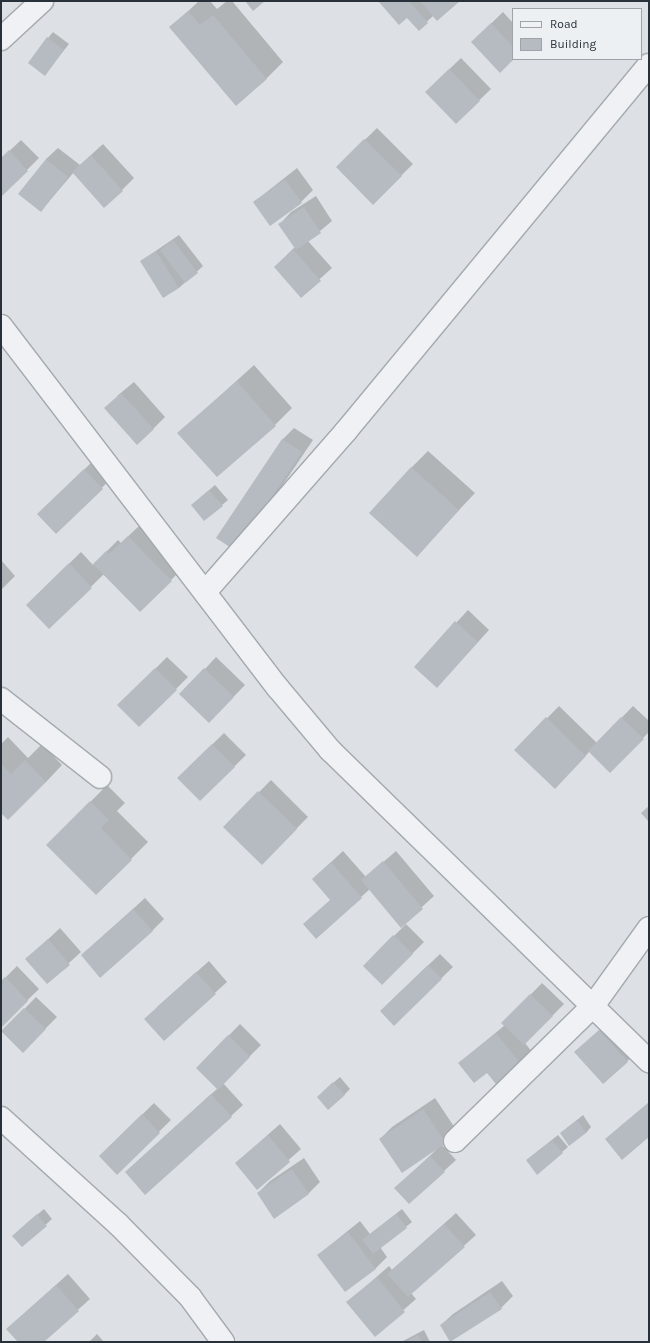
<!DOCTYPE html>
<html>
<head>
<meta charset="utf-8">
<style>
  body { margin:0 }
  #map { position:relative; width:650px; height:1343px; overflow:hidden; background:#dde1e5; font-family:Karla,sans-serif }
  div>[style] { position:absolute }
  .shadow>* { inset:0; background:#0003 }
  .building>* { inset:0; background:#b5bbc1 }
  .roads { filter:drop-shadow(1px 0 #a3a9ae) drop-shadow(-1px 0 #a3a9ae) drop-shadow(0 1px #a3a9ae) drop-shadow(0 -1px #a3a9ae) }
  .minor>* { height:22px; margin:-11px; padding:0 11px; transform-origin:11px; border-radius:11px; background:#eff1f4 }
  span { translate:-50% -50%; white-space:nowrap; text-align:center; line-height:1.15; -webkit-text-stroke:3px #ecf0f3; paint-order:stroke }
  .frame { position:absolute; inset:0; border:2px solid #28313a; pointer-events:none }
  .legend { position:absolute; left:512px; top:8px; width:130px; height:52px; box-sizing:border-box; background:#ecf0f3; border:1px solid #9ea4a9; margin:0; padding:5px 7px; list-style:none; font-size:12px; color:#28313a }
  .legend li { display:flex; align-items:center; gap:8px; height:20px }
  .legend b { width:20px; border:1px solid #9ea4a9 }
</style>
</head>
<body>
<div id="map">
  <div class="shadow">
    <i style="clip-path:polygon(199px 1px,210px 1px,217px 9px,227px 1px,232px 1px,283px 62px,266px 79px,170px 28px)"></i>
    <i style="clip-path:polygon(379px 1px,459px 1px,433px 16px,419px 29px,408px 16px)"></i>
    <i style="clip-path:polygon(503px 12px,513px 23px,513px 58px,472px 42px)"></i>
    <i style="clip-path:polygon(53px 32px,69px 44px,45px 74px,48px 38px)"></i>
    <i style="clip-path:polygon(461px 58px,491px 89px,456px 123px,438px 80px)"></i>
    <i style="clip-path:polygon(377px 128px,413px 164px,373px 203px,337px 167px)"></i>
    <i style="clip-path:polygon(21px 140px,39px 158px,1px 196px,1px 159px)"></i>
    <i style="clip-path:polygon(103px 144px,134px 178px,122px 190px,74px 172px,41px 211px,46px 159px,58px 148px,80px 165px)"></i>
    <i style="clip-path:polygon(297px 168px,313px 190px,301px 202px,254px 202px)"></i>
    <i style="clip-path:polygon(316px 196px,332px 221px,308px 241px,332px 268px,301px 296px,287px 255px,295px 247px,280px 224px,291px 212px)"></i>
    <i style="clip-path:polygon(179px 235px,203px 266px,179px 288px,141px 261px)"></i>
    <i style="clip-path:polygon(254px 365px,292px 408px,275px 425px,179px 433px)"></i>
    <i style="clip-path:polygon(134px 382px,165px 417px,153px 429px,117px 396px)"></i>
    <i style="clip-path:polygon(294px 428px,313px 440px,247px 538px,217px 537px,283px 439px)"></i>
    <i style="clip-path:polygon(428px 451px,475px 493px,417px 555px,411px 468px)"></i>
    <i style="clip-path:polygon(96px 458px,114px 476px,56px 532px,39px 514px)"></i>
    <i style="clip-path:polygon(215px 485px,228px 500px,222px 505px,192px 505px)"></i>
    <i style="clip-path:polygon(140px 525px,183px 568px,140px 611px,104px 574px,49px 628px,27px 605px,81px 552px,93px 565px,118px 540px,121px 543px)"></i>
    <i style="clip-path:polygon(1px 560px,15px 576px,1px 590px)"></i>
    <i style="clip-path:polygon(468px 610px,489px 630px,448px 675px,415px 667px)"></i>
    <i style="clip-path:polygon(167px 657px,188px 677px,139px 726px,119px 705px)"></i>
    <i style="clip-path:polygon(216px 657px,245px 685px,209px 722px,205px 669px)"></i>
    <i style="clip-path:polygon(559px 706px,597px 743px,633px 706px,649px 721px,649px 732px,610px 771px,590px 751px,566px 776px,516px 750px)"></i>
    <i style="clip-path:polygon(224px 733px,246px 755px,200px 800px,178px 778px)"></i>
    <i style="clip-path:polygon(8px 737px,28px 758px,42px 744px,62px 765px,46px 782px,1px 811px,1px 744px)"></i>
    <i style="clip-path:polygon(271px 780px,308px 817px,262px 863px,225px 827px)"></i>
    <i style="clip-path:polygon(107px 785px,125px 803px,117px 811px,148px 842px,96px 894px,48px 845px)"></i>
    <i style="clip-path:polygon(343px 851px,366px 877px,396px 851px,434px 896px,401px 926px,370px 889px,316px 937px,331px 899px,313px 879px)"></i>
    <i style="clip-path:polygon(145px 898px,164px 919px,152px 931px,82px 955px)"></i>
    <i style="clip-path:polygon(406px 924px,424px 942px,382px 984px,364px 966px)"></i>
    <i style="clip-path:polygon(60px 928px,81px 952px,47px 983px,27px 959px)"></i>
    <i style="clip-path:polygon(440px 954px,453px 967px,394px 1024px,393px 999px)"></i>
    <i style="clip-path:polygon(209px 961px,227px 982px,164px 1039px,157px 1007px)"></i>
    <i style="clip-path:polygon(17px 966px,39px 989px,1px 1026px,1px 982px)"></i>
    <i style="clip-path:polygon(542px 983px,564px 1004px,525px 1043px,540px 1062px,488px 1071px,459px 1063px,505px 1025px,503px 1023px)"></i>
    <i style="clip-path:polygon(36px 997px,57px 1017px,23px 1051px,3px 1031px)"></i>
    <i style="clip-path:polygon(612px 1019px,639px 1050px,604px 1083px,576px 1052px)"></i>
    <i style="clip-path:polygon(240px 1024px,261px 1045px,223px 1083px,243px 1105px,231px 1116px,126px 1172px,218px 1088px,197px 1068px)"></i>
    <i style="clip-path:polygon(340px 1077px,350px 1089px,344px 1095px,324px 1091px)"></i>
    <i style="clip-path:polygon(435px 1098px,457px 1131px,442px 1145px,456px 1160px,444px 1171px,396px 1188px,437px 1149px,380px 1139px,392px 1127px)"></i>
    <i style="clip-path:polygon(154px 1103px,171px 1120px,117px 1173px,100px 1156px)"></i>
    <i style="clip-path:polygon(583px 1115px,591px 1127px,586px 1133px,561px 1133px)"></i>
    <i style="clip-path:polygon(280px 1124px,301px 1149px,257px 1188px,236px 1163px)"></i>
    <i style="clip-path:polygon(558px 1135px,568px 1147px,537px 1173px,533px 1155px)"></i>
    <i style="clip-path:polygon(304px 1158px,320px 1182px,309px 1193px,274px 1217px,258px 1193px,270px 1181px)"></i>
    <i style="clip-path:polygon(44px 1209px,52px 1219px,22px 1246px,19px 1230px)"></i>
    <i style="clip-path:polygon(402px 1209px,412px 1222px,380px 1247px,387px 1257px,375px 1269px,318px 1255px,360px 1221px,370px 1234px)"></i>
    <i style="clip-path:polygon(456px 1213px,476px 1235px,411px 1293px,416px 1299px,375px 1335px,348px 1302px,389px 1266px,392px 1270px)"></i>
    <i style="clip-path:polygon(68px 1274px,90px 1299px,42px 1342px,19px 1342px,7px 1329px)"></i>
    <i style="clip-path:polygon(502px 1281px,513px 1296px,501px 1308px,441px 1325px,453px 1314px)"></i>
    <i style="clip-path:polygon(424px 1330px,430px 1342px,401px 1342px)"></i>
    <i style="clip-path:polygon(97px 1334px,104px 1342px,89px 1342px)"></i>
  </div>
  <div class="building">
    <i style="clip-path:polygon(245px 1px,265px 1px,253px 11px)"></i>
    <i style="clip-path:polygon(378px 1px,409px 1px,428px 23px,419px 31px,407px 18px,399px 25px)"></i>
    <i style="clip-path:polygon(420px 1px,460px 1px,437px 21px)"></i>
    <i style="clip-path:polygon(188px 11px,200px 25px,213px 15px,267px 79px,236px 106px,169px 27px)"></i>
    <i style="clip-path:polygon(491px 23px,513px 47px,513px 60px,500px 73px,471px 42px)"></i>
    <i style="clip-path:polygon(47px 37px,64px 50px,45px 76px,28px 63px)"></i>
    <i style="clip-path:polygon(449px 69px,480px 101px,456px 124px,425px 92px)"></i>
    <i style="clip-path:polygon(364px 139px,402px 176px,373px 205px,336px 167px)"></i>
    <i style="clip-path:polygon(9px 150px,28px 171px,1px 197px,1px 158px)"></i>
    <i style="clip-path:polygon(91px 155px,123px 191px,104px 208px,72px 172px)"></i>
    <i style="clip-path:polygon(46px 159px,68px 177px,41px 212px,18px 194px)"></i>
    <i style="clip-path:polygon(285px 179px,302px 203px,270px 226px,253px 202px)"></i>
    <i style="clip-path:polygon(304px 207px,321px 233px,296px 250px,278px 224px)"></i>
    <i style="clip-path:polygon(173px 240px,198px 273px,185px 283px,160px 250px)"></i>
    <i style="clip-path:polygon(293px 249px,321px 281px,301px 298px,274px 267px)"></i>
    <i style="clip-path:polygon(156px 251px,179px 288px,163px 298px,140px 261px)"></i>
    <i style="clip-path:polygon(237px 381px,276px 426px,217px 477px,177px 433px)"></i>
    <i style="clip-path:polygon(121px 393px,154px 429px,137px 445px,104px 408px)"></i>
    <i style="clip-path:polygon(282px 439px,302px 452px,236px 551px,216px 538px)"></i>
    <i style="clip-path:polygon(411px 467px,459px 510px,417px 557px,369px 513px)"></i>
    <i style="clip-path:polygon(84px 469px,103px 489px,56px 534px,37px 514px)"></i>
    <i style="clip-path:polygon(209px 490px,223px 506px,204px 521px,191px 505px)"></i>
    <i style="clip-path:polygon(128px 536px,172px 581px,140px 612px,93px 564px,106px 551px,109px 554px)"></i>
    <i style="clip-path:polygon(69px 563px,92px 588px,49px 629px,26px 605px)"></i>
    <i style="clip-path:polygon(455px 621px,478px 642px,437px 688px,414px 667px)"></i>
    <i style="clip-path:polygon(155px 668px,177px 690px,139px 727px,117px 705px)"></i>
    <i style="clip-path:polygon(204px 668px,234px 697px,209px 723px,179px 694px)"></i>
    <i style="clip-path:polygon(546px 717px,586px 756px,555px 789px,514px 750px)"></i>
    <i style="clip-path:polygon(621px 717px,644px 739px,610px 773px,588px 751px)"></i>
    <i style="clip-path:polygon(212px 744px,235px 767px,200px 801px,177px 778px)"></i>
    <i style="clip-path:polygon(25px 760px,46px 782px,8px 820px,1px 813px,1px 764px,11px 774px)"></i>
    <i style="clip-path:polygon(258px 791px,297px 829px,262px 865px,223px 827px)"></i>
    <i style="clip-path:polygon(90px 801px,109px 820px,101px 828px,132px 860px,96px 895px,46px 845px)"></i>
    <i style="clip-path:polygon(649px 806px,649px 822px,641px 813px)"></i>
    <i style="clip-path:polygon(383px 861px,423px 909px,401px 928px,361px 880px)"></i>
    <i style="clip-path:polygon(331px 862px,362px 898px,316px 939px,303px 924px,330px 900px,312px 879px)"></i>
    <i style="clip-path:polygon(133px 909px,153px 931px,100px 978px,81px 955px)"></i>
    <i style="clip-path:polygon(393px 935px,413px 954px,382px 985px,363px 966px)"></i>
    <i style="clip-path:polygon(48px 939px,70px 965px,47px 984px,25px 959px)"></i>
    <i style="clip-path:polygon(428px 965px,442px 979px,394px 1026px,380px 1011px)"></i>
    <i style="clip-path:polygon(196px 972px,216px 994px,164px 1041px,144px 1019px)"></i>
    <i style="clip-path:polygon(5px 977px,28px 1001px,1px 1028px,1px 981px)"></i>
    <i style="clip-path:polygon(530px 994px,553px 1016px,524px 1045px,501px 1023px)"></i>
    <i style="clip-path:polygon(24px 1008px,46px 1029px,23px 1053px,1px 1031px)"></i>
    <i style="clip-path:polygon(599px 1030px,628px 1062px,603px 1084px,574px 1052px)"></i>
    <i style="clip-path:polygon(496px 1033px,529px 1074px,504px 1094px,487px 1073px,474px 1083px,458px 1063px)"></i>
    <i style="clip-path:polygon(228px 1035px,250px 1057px,218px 1090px,196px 1068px)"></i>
    <i style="clip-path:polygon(333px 1082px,345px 1095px,328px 1110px,317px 1097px)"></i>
    <i style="clip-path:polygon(211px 1094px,232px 1117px,145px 1195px,125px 1172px)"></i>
    <i style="clip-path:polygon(649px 1102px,649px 1137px,622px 1160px,605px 1139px)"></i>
    <i style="clip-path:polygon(423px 1109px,446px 1143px,402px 1173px,379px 1139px)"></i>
    <i style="clip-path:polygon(142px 1114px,160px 1133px,117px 1175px,99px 1156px)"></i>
    <i style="clip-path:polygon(577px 1120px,586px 1133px,569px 1146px,560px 1133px)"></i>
    <i style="clip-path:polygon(268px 1135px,290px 1162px,257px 1190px,235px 1163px)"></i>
    <i style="clip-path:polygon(552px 1140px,563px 1153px,537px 1175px,526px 1160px)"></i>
    <i style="clip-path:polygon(430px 1156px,445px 1172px,409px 1204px,394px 1188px)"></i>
    <i style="clip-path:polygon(292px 1169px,309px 1194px,274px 1219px,257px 1193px)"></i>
    <i style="clip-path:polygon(37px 1214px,47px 1226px,22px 1247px,12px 1236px)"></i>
    <i style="clip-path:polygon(396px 1214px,407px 1228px,373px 1254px,362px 1240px)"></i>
    <i style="clip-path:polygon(444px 1224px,465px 1247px,408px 1297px,387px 1274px)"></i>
    <i style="clip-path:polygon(348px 1232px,376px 1269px,345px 1292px,317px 1255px)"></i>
    <i style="clip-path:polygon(377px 1277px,405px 1312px,375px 1337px,346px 1302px)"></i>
    <i style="clip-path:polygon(56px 1285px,79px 1311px,44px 1342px,18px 1342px,6px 1329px)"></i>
    <i style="clip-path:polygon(490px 1292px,502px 1309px,450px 1342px,440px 1325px)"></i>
    <i style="clip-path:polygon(418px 1335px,422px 1342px,405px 1342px)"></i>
  </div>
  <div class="roads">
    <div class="minor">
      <i style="left:1px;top:39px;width:56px;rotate:-42.8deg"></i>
      <i style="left:1px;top:326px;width:456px;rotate:52.6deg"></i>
      <i style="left:278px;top:688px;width:81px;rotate:50deg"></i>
      <i style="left:330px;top:750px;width:446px;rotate:44.3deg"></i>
      <i style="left:206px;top:591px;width:213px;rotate:-48.8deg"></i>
      <i style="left:346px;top:431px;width:475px;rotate:-50.4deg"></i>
      <i style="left:1px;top:699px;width:126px;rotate:38.2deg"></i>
      <i style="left:1px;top:1118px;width:158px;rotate:42.2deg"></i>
      <i style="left:118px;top:1224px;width:103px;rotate:45.4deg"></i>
      <i style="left:190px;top:1297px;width:56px;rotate:53.7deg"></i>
      <i style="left:455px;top:1141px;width:193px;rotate:-44.4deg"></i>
      <i style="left:593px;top:1006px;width:96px;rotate:-54.3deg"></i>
    </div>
  </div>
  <div class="frame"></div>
  <ul class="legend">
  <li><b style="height:5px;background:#eff1f4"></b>Road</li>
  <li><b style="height:11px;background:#b5bbc1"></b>Building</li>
  </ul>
</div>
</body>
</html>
